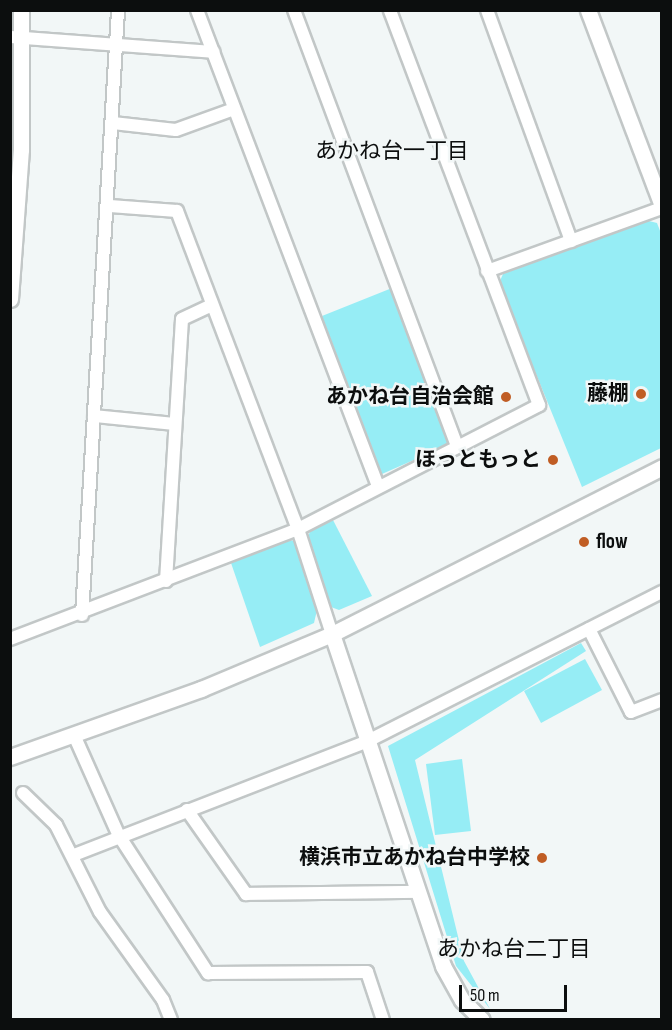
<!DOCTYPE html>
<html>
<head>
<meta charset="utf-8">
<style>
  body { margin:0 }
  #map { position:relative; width:672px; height:1030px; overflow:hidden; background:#f2f7f7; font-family:"Sofia Sans Condensed","Noto Sans JP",sans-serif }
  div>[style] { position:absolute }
  .green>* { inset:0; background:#96edf5 }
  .roads { filter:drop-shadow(2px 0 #c2c7c7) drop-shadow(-2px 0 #c2c7c7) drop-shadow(0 2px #c2c7c7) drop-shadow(0 -2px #c2c7c7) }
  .minor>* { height:12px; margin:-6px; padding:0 6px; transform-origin:6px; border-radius:6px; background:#fff }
  .tertiary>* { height:15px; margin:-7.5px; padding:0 7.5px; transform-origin:7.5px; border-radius:7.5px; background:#fff }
  .dots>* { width:16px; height:16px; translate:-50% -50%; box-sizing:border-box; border:3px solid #f2f7f7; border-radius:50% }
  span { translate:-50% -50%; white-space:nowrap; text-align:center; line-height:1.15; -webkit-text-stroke:5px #f2f7f7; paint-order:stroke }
  .poi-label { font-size:21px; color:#0c0e0e; font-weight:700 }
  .right { translate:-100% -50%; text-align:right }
  .left { translate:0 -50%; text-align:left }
  .neighbourhood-label { font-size:22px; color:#0c0e0e }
  .frame { position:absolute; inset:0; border:12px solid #0c0e0e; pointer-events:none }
  .scale { position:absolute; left:459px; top:985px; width:108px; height:27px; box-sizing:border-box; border:3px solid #0c0e0e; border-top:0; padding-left:8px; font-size:18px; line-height:21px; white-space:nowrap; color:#0c0e0e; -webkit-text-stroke:4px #f2f7f7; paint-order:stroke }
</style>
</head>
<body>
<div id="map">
  <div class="green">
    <i style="clip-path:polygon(645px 220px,657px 223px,662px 236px,661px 448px,582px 487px,499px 283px,503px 274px)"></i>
    <i style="clip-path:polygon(392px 288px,450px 444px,382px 474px,322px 316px)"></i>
    <i style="clip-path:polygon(333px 520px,372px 596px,339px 610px,331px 607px,308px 536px,311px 530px)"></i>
    <i style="clip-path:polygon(288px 540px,296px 541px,317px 610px,314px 623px,260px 647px,231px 563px)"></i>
    <i style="clip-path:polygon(581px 643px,586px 651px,415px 760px,464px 961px,490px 1009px,456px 966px,388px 746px)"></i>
    <i style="clip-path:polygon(585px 659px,602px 690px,541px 723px,524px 691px)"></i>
    <i style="clip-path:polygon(462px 759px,471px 831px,435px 835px,426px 764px)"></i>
  </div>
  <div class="roads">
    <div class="minor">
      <i style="left:197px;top:10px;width:509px;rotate:69.18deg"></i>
      <i style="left:294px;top:10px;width:465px;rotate:69.5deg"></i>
      <i style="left:487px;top:10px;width:246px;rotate:70deg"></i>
      <i style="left:10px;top:37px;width:204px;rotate:4.2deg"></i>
      <i style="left:113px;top:123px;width:63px;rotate:6.3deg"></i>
      <i style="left:176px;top:130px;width:62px;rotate:-19.9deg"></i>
      <i style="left:110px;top:206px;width:67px;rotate:4.3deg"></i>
      <i style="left:177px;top:211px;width:340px;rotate:69.2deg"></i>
      <i style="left:298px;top:529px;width:110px;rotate:72.1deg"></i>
      <i style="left:487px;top:271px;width:186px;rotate:-19.8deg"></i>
      <i style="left:94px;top:416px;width:80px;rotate:5.7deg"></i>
      <i style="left:166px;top:581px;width:262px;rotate:-86.5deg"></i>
      <i style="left:182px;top:319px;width:33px;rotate:-25deg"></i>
      <i style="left:82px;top:615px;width:606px;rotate:-86.59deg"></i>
      <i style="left:589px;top:629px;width:93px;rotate:63.2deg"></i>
      <i style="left:631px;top:712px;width:33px;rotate:-21deg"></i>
      <i style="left:10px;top:639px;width:308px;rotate:-20.9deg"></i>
      <i style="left:298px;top:529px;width:271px;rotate:-27.2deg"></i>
      <i style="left:539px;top:405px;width:422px;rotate:-110.7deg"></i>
      <i style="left:74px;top:735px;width:108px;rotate:66deg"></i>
      <i style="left:118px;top:834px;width:166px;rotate:57.1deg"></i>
      <i style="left:208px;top:973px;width:159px;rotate:-0.4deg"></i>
      <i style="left:367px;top:972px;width:51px;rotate:71.6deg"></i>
      <i style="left:23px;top:793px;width:46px;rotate:44.1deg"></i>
      <i style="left:56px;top:825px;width:97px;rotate:63.2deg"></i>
      <i style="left:100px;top:912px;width:108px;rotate:54.4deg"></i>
      <i style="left:163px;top:1000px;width:22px;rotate:68deg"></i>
      <i style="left:187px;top:810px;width:103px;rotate:54.9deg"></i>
      <i style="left:246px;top:894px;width:171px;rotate:-0.7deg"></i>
      <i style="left:74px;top:855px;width:315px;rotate:-21.2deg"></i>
      <i style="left:368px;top:741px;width:330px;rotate:-26.9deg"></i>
    </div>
    <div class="tertiary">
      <i style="left:588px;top:10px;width:210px;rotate:69.3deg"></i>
      <i style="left:10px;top:299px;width:149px;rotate:-85.8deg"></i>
      <i style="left:21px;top:150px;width:140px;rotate:-90deg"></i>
      <i style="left:332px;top:634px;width:350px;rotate:71.5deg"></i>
      <i style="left:443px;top:966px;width:39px;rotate:61deg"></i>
      <i style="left:462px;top:1000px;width:28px;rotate:45deg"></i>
      <i style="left:10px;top:757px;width:203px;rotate:-19.6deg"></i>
      <i style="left:201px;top:689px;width:142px;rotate:-22.8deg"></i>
      <i style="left:332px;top:634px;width:370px;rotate:-26.8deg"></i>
    </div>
  </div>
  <div class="dots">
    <i style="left:641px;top:394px;background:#c05d24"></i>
    <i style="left:506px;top:397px;background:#c05d24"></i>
    <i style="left:553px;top:460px;background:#c05d24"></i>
    <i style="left:584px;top:542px;background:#c05d24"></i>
    <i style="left:542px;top:858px;background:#c05d24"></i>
  </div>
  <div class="poi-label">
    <span class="right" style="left:629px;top:394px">藤棚</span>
    <span class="right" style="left:494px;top:397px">あかね台自治会館</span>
    <span class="right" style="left:541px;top:460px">ほっともっと</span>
    <span class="left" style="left:596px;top:542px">flow</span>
    <span class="right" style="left:530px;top:858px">横浜市立あかね台中学校</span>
  </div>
  <div class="neighbourhood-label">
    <span style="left:392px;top:152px">あかね台一丁目</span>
    <span style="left:514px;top:950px">あかね台二丁目</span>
  </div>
  <div class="frame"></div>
  <div class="scale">50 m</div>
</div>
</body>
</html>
